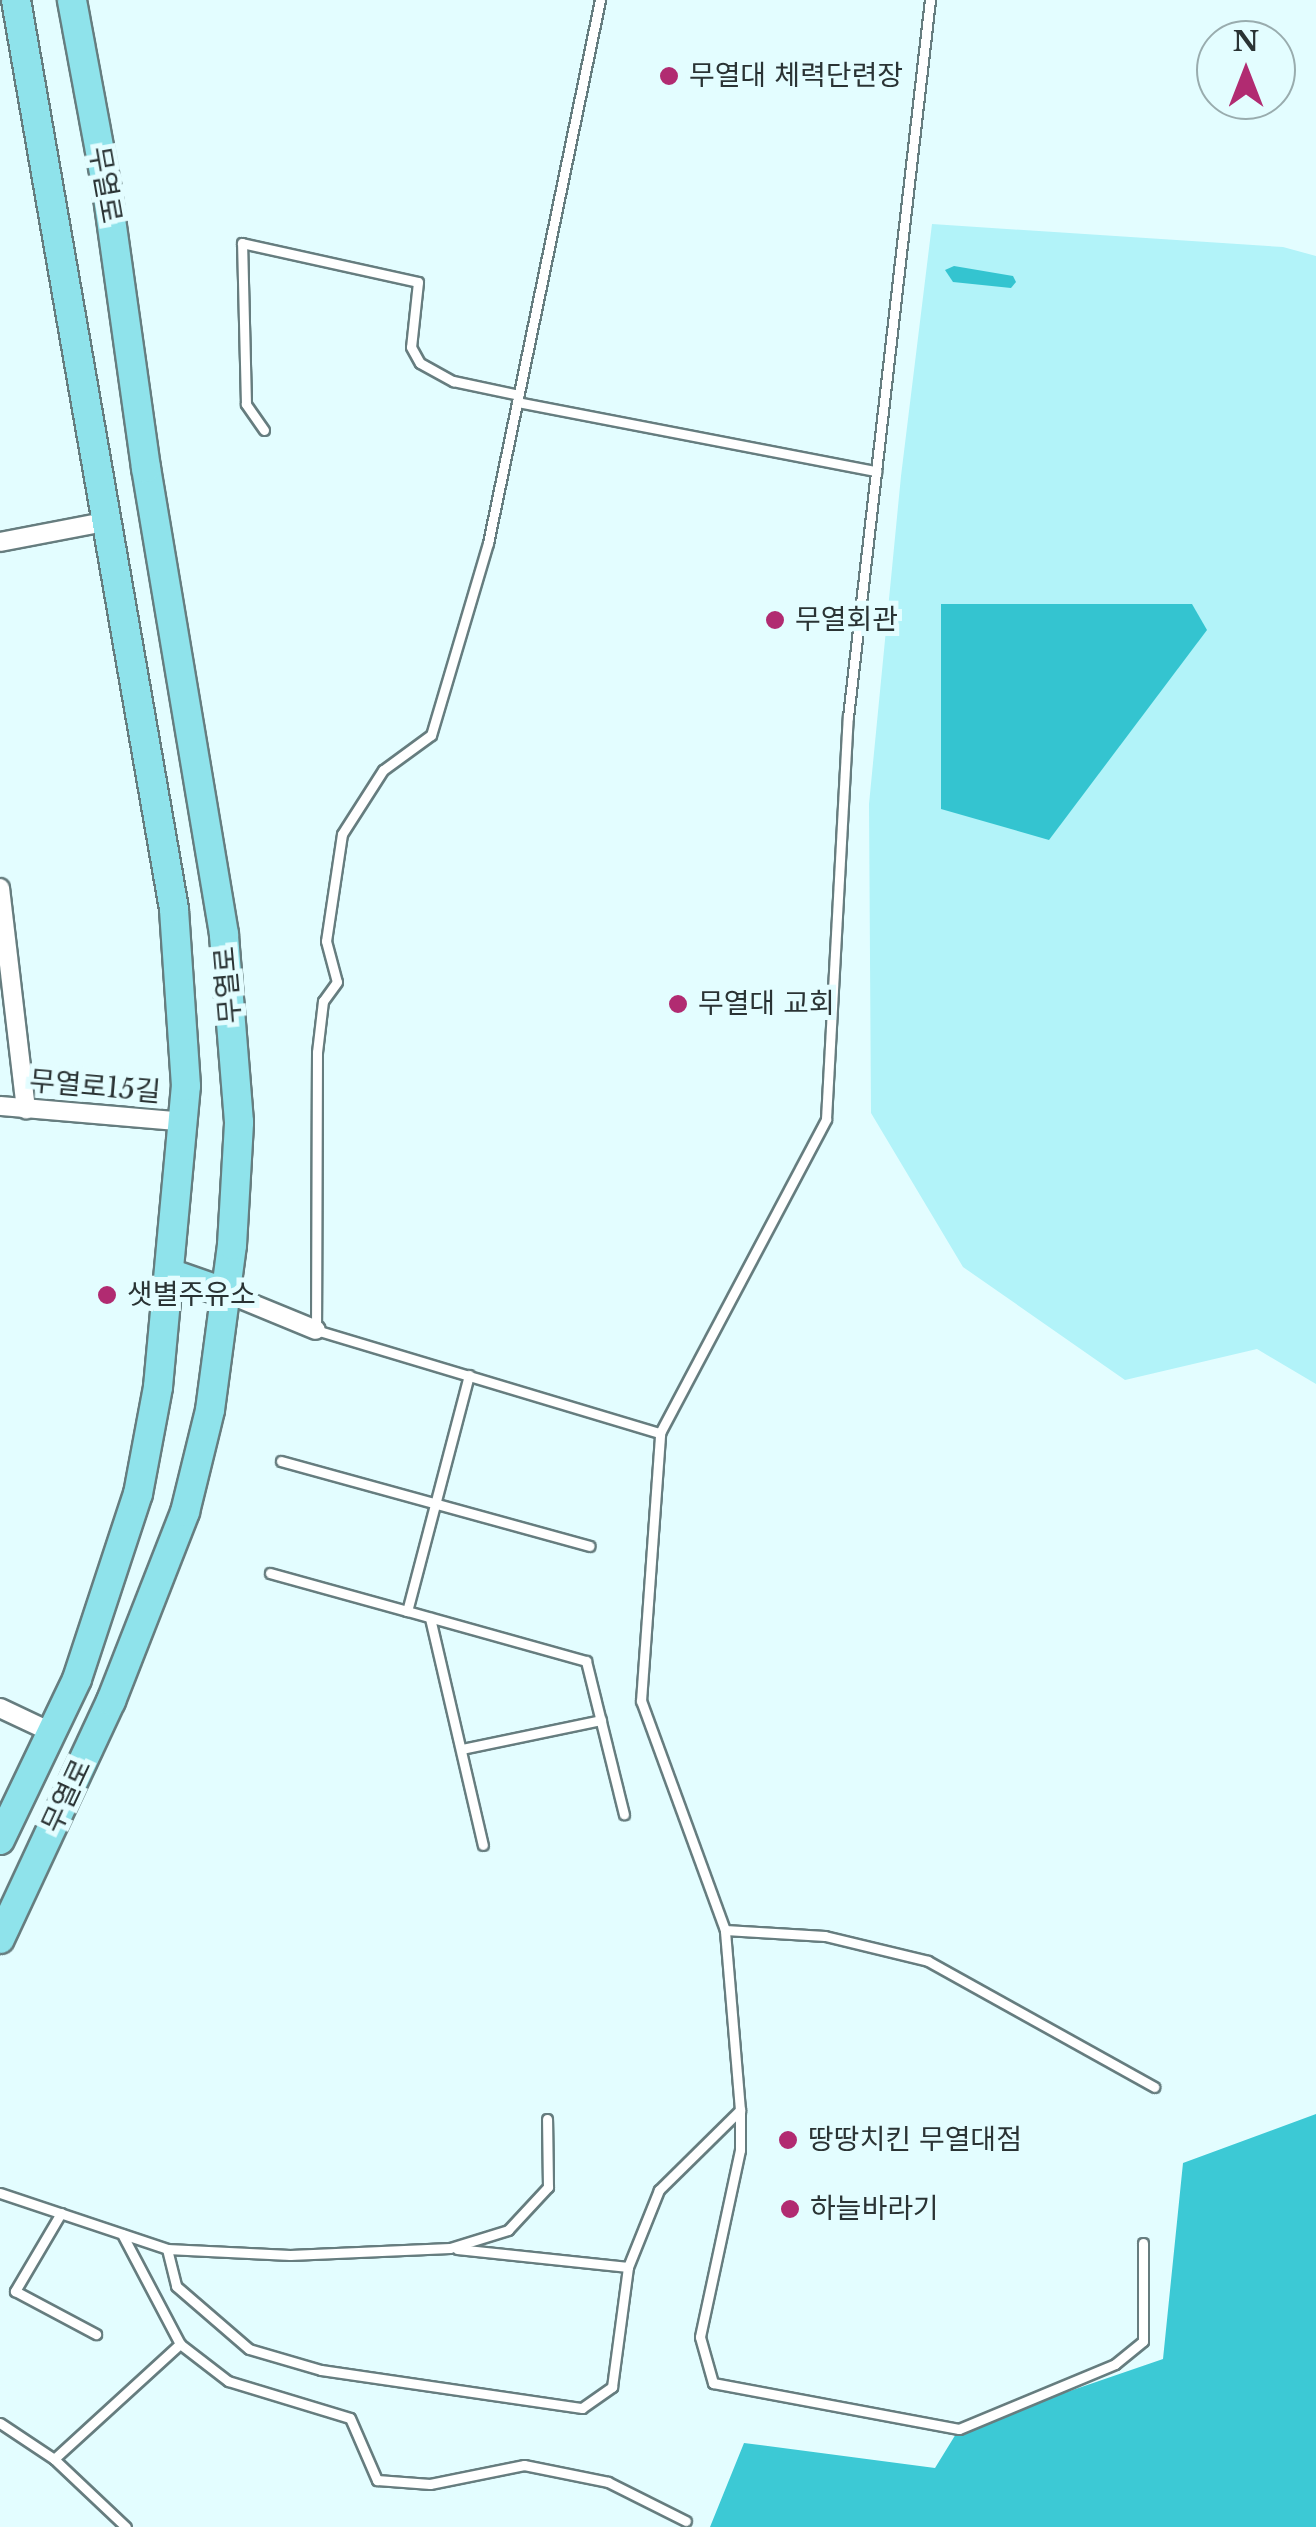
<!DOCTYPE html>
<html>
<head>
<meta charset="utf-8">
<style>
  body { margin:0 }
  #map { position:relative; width:1316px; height:2527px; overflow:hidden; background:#e3fdff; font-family:"Libre Baskerville","Noto Sans KR",serif }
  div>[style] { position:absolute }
  .green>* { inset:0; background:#b2f3f9 }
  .forest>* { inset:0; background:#3cc9d5 }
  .water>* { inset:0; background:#34c4d0 }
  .roads { filter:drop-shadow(2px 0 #667d7f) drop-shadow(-2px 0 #667d7f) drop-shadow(0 2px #667d7f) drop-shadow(0 -2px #667d7f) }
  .lane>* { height:9px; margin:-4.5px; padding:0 4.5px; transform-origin:4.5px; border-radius:4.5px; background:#fff }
  .street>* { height:18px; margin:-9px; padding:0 9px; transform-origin:9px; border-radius:9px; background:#fff }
  .primary>* { height:28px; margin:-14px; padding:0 14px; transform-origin:14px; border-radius:14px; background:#8fe3eb }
  .dots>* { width:28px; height:28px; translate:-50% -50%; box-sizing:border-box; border:5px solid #e3fdff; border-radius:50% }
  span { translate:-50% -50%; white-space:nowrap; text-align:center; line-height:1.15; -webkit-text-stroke:10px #e3fdff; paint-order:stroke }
  .poi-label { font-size:28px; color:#2a3334 }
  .left { translate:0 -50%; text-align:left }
  .street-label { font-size:28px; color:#2a3334 }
  .north { position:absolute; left:1196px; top:20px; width:100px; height:100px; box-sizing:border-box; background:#e3fdff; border:2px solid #99acae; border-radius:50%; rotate:0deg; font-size:28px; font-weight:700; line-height:40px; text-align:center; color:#2a3334 }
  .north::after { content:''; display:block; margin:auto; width:35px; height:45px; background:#b12b71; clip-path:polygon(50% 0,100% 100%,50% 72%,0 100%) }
</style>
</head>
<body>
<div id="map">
  <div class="green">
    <i style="clip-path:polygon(932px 224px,1283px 247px,1316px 256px,1316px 1384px,1257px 1349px,1125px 1380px,963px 1267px,871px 1113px,869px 804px,901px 476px)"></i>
  </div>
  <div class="forest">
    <i style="clip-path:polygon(1316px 2114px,1316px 2527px,710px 2527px,744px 2443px,935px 2468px,959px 2429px,1163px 2359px,1183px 2163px)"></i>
  </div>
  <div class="water">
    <i style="clip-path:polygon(954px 266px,1013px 276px,1016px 282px,1011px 288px,953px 282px,945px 270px)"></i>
    <i style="clip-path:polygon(941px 604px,1192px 604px,1207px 630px,1049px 840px,941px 809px)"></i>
  </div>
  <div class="roads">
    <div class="lane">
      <i style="left:600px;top:0;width:554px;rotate:101.65deg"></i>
      <i style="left:488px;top:543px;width:200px;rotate:106.5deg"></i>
      <i style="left:431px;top:735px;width:59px;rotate:143.9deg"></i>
      <i style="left:383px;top:770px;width:76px;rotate:122.6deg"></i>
      <i style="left:342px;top:834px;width:108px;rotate:98.5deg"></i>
      <i style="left:326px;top:941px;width:42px;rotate:75deg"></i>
      <i style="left:337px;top:982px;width:24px;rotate:126deg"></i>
      <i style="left:323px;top:1001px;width:51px;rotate:96.7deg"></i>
      <i style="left:317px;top:1052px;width:278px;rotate:90.2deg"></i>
      <i style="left:316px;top:1330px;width:359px;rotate:16.7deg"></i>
      <i style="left:517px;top:402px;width:366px;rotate:10.9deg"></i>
      <i style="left:264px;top:430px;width:32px;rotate:-125deg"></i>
      <i style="left:246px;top:404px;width:161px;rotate:-91.4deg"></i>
      <i style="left:242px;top:243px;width:180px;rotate:12.5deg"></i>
      <i style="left:418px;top:282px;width:65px;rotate:96.1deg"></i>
      <i style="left:411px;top:347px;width:18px;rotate:61deg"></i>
      <i style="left:420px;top:363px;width:38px;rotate:29deg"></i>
      <i style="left:453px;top:381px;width:67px;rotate:12deg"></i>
      <i style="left:469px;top:1375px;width:244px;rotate:104.7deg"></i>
      <i style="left:407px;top:1611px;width:186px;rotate:15.6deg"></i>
      <i style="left:586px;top:1661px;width:158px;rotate:76.1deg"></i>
      <i style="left:281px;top:1461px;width:320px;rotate:15.4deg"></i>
      <i style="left:270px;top:1573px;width:142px;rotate:15.5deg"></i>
      <i style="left:430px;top:1618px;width:233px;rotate:76.9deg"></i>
      <i style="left:462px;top:1749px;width:142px;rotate:-11.8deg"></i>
      <i style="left:725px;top:1930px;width:100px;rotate:3.4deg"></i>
      <i style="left:825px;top:1936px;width:106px;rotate:13.6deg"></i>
      <i style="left:928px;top:1961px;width:259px;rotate:29.1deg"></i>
      <i style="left:740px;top:2110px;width:40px;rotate:90deg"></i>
      <i style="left:740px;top:2150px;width:191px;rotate:102.1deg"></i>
      <i style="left:700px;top:2337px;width:48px;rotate:74.2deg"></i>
      <i style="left:713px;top:2383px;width:250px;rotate:10.6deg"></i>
      <i style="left:959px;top:2429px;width:169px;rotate:-22.6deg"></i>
      <i style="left:1115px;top:2364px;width:36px;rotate:-39deg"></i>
      <i style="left:1143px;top:2341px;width:98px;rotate:-90deg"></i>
      <i style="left:0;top:2193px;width:176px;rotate:18.5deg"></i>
      <i style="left:167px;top:2249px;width:38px;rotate:76deg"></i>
      <i style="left:176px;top:2286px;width:96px;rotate:40.8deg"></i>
      <i style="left:249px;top:2349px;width:75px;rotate:16.3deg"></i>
      <i style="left:321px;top:2370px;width:264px;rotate:8.3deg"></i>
      <i style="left:582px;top:2408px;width:37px;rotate:-35deg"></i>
      <i style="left:612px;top:2387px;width:121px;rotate:-82.4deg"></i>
      <i style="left:628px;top:2267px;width:83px;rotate:-68.1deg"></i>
      <i style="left:659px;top:2190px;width:114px;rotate:-44.6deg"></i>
      <i style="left:740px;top:2110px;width:181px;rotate:-94.8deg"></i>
      <i style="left:725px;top:1930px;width:244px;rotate:-110.1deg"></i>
      <i style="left:641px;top:1701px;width:269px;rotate:-85.9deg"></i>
      <i style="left:660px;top:1433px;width:355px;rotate:-62.1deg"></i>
      <i style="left:826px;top:1119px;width:403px;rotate:-86.9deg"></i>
      <i style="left:848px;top:717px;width:722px;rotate:-83.48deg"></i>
      <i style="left:61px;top:2213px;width:91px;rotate:120.5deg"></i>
      <i style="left:15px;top:2291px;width:92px;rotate:28deg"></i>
      <i style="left:122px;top:2234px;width:124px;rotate:62.2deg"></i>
      <i style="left:167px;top:2249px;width:123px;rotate:2.8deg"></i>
      <i style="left:290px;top:2255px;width:160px;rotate:-2.5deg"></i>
      <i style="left:450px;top:2248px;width:61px;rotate:-17.2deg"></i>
      <i style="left:508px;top:2230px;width:59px;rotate:-47.1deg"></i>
      <i style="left:548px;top:2187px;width:68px;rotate:-90.8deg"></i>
      <i style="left:457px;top:2249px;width:172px;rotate:6deg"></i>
      <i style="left:0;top:2423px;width:65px;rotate:33.7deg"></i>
      <i style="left:54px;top:2459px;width:99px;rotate:43.4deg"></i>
      <i style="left:54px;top:2459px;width:171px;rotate:-42.4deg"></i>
      <i style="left:180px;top:2344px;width:61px;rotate:37.6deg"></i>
      <i style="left:228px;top:2381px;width:127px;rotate:16.9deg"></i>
      <i style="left:350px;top:2418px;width:68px;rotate:66.5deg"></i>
      <i style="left:377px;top:2480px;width:53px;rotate:4.3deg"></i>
      <i style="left:430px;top:2484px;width:96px;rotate:-11.4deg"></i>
      <i style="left:524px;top:2465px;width:86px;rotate:11.4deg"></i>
      <i style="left:608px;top:2482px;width:87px;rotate:26.6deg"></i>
    </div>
    <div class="street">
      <i style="left:0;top:542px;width:111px;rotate:-10.9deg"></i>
      <i style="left:0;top:888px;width:223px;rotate:83.3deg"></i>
      <i style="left:0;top:1106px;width:186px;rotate:4.9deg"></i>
      <i style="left:226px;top:1293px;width:97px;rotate:22.3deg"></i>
      <i style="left:0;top:1708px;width:56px;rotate:25.2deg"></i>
    </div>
    <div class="primary">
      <i style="left:169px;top:1273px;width:60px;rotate:19.3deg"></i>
      <i style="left:0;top:1840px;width:178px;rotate:-64.4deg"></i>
      <i style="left:77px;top:1679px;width:195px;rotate:-71.8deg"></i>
      <i style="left:138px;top:1494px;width:109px;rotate:-79.4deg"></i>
      <i style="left:158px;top:1387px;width:302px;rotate:-84.7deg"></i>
      <i style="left:186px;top:1086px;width:177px;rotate:-93.9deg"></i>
      <i style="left:174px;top:909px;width:923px;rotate:-99.86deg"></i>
      <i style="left:0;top:1939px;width:263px;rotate:-65deg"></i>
      <i style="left:111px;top:1701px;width:203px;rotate:-68.6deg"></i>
      <i style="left:185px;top:1512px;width:105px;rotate:-76.2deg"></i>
      <i style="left:210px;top:1410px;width:166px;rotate:-82.4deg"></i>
      <i style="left:232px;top:1245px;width:123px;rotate:-86.7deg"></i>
      <i style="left:239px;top:1122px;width:189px;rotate:-94.6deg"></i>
      <i style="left:224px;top:934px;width:472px;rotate:-99.5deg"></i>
      <i style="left:146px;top:468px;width:287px;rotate:-98deg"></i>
      <i style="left:106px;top:184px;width:187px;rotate:-100.5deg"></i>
    </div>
  </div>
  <div class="dots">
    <i style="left:669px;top:76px;background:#b12b71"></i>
    <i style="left:775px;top:620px;background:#b12b71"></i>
    <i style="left:678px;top:1004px;background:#b12b71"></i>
    <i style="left:107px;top:1295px;background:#b12b71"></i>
    <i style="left:788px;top:2140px;background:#b12b71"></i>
    <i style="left:790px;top:2209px;background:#b12b71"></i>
  </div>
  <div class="poi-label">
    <span class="left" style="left:689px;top:76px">무열대 체력단련장</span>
    <span class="left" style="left:795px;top:620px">무열회관</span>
    <span class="left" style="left:698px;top:1004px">무열대 교회</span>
    <span class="left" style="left:127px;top:1295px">샛별주유소</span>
    <span class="left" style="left:808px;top:2140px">땅땅치킨 무열대점</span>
    <span class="left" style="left:810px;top:2209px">하늘바라기</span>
  </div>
  <div class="street-label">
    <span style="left:105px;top:185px;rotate:80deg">무열로</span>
    <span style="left:228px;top:985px;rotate:-95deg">무열로</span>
    <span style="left:95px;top:1087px;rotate:5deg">무열로15길</span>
    <span style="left:67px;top:1796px;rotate:-65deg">무열로</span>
  </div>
  <div class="north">N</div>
</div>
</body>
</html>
